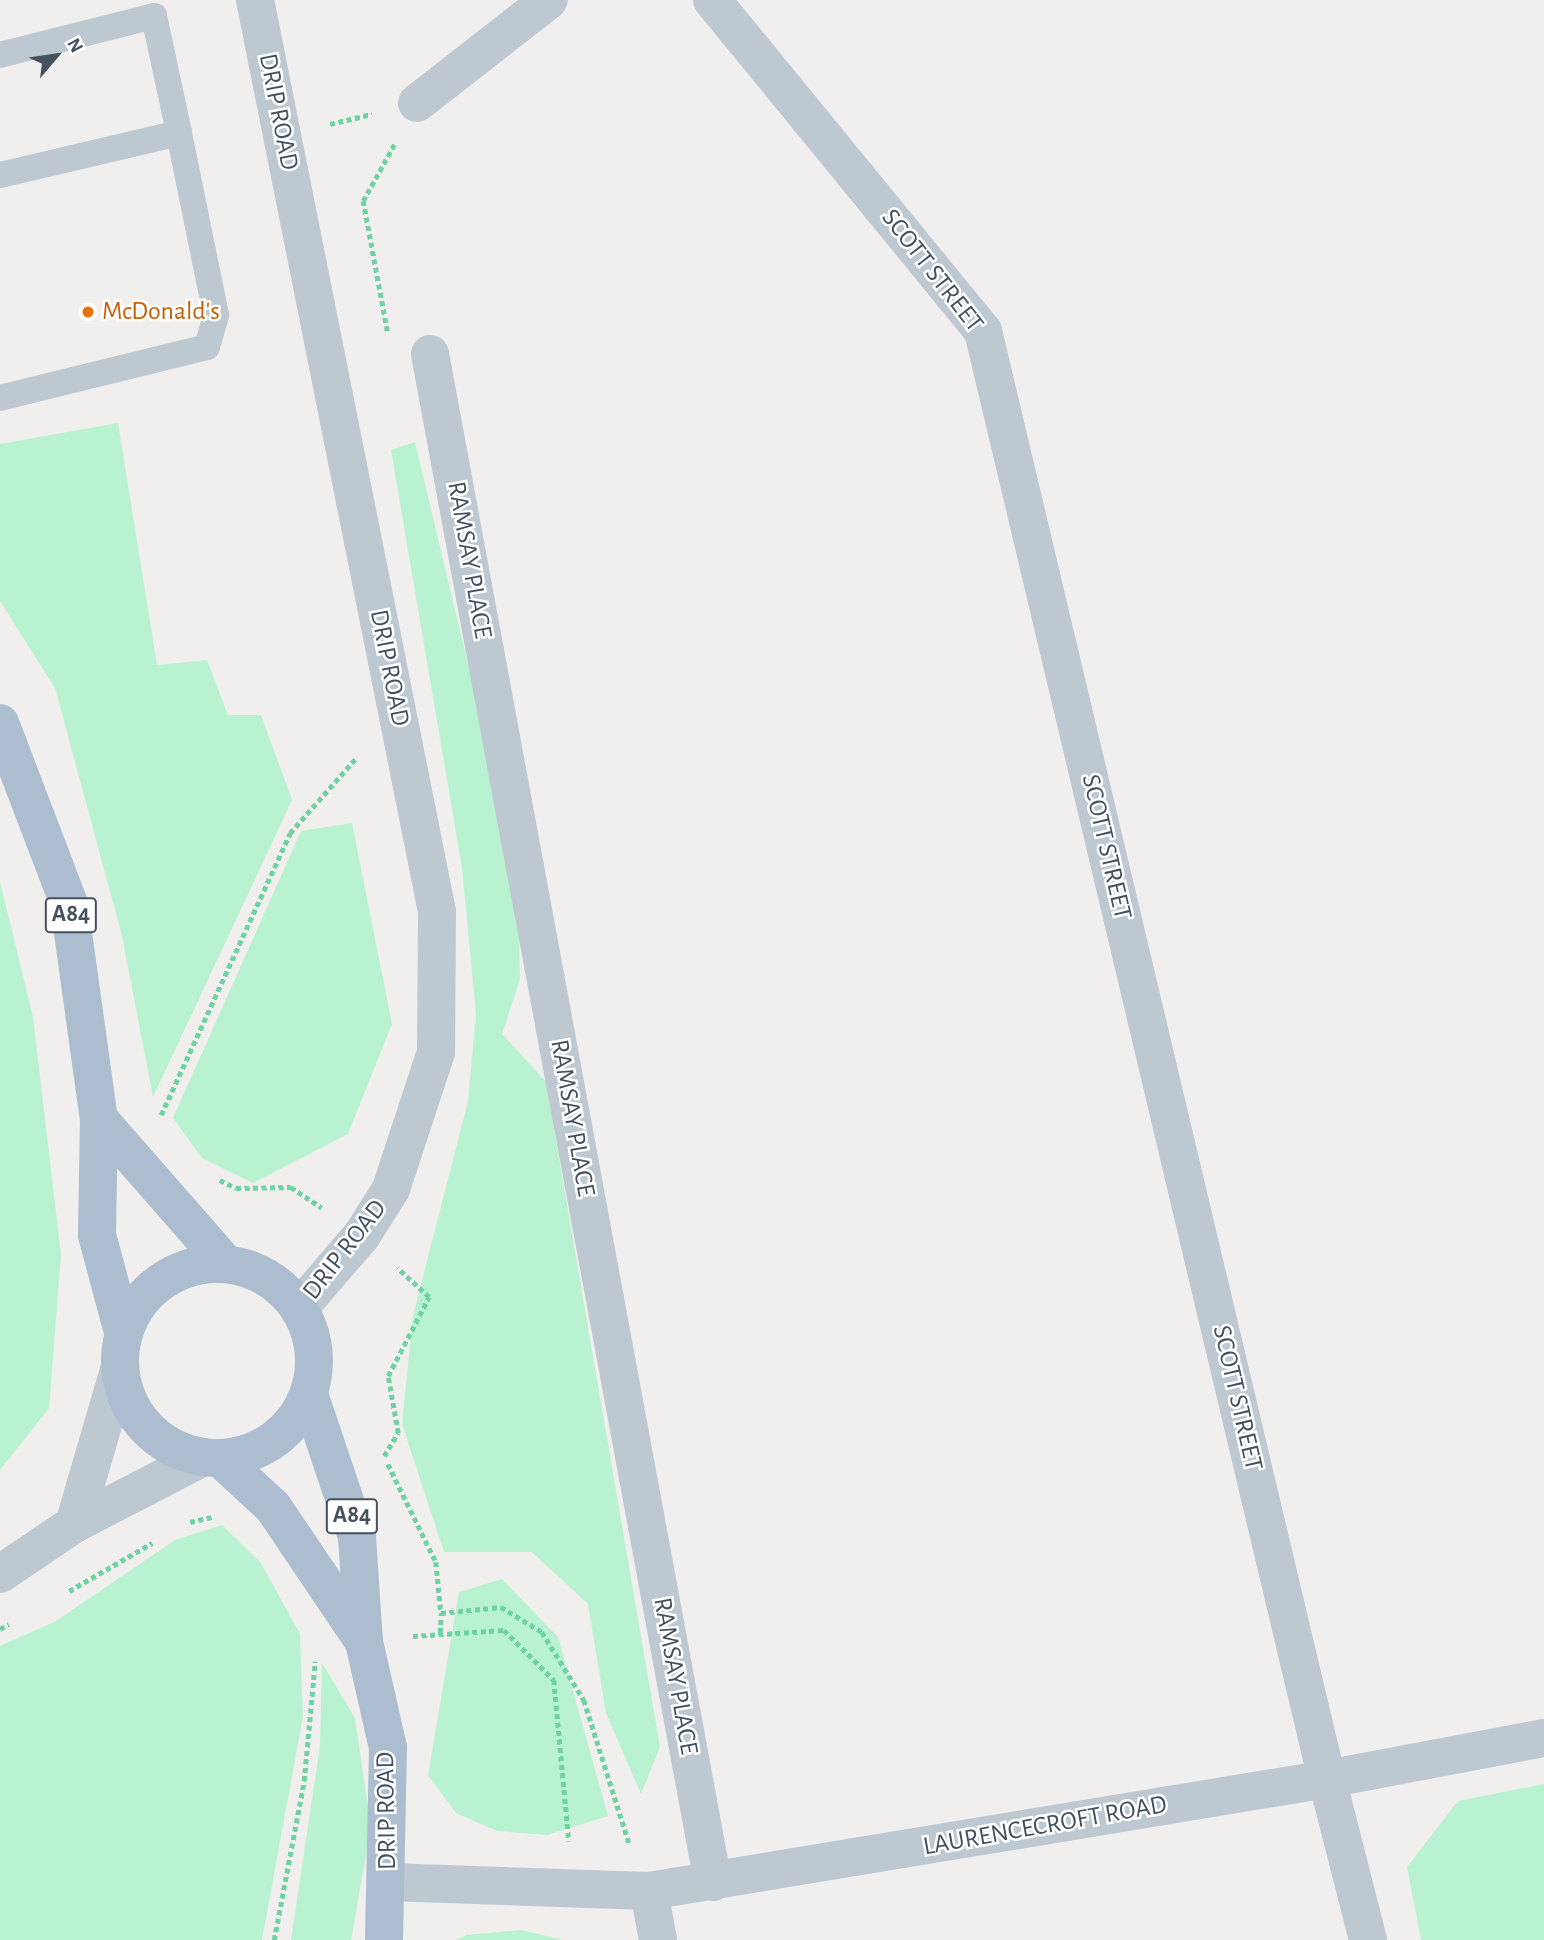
<!DOCTYPE html>
<html>
<head>
<meta charset="utf-8">
<style>
  body { margin:0 }
  #map { position:relative; width:1544px; height:1940px; overflow:hidden; background:#f1eeee; font-family:"Alegreya Sans",sans-serif }
  div>[style] { position:absolute }
  .green>* { inset:0; background:#b9f2d0 }
  .path>* { height:4.5px; margin-top:-2.25px; transform-origin:0; background:repeating-linear-gradient(90deg,#6ed2a3 0 5px,transparent 0 8.5px) }
  .lane>* { height:26px; margin:-13px; padding:0 13px; transform-origin:13px; border-radius:13px; background:#bdc8d1 }
  .street>* { height:38px; margin:-19px; padding:0 19px; transform-origin:19px; border-radius:19px; background:#bdc8d1 }
  .primary>* { height:38px; margin:-19px; padding:0 19px; transform-origin:19px; border-radius:19px; background:#abbdcf }
  .primary>.ring { margin:-19px; padding:0; box-sizing:content-box; background:none; border:38px solid #abbdcf; border-radius:50% }
  .dots>* { width:19px; height:19px; translate:-50% -50%; box-sizing:border-box; border:4px solid #fff; border-radius:50% }
  span { translate:-50% -50%; white-space:nowrap; text-align:center; line-height:1.15; -webkit-text-stroke:5px #fff; paint-order:stroke }
  .shield-label span { padding:2px 5px; background:#fff; border:2px solid; border-radius:5px; -webkit-text-stroke-width:0 }
  .shield-label { font-size:24px; color:#45515d; font-weight:700 }
  .street-label { font-size:26px; color:#45515d }
  .food-label { font-size:26px; color:#c56008 }
  .left { translate:0 -50%; text-align:left }
  .north { position:absolute; left:21px; top:21px; width:70px; height:70px; -webkit-text-stroke:5px #fff; paint-order:stroke; rotate:61deg; font-size:19px; font-weight:700; line-height:28px; text-align:center; color:#45515d }
  .north::after { content:''; display:block; margin:auto; width:24px; height:32px; background:#45515d; clip-path:polygon(50% 0,100% 100%,50% 72%,0 100%) }
</style>
</head>
<body>
<div id="map">
  <div class="green">
    <i style="clip-path:polygon(118px 423px,157px 665px,207px 660px,228px 715px,261px 715px,292px 800px,153px 1097px,122px 936px,55px 688px,0 601px,0 444px)"></i>
    <i style="clip-path:polygon(415px 442px,518px 874px,520px 979px,502px 1034px,546px 1082px,660px 1747px,641px 1794px,606px 1713px,588px 1604px,532px 1552px,444px 1552px,402px 1424px,413px 1316px,468px 1101px,476px 1015px,462px 868px,391px 450px)"></i>
    <i style="clip-path:polygon(352px 823px,392px 1024px,348px 1134px,253px 1183px,202px 1158px,173px 1118px,301px 831px)"></i>
    <i style="clip-path:polygon(0 882px,33px 1017px,61px 1255px,49px 1408px,0 1470px)"></i>
    <i style="clip-path:polygon(222px 1525px,261px 1563px,300px 1634px,303px 1716px,262px 1940px,0 1940px,0 1646px,56px 1621px,175px 1540px)"></i>
    <i style="clip-path:polygon(502px 1579px,558px 1637px,608px 1816px,547px 1835px,497px 1831px,456px 1813px,428px 1775px,459px 1592px)"></i>
    <i style="clip-path:polygon(322px 1663px,355px 1718px,371px 1828px,351px 1940px,291px 1940px,320px 1746px)"></i>
    <i style="clip-path:polygon(1544px 1784px,1544px 1940px,1421px 1940px,1407px 1867px,1458px 1801px)"></i>
    <i style="clip-path:polygon(521px 1930px,563px 1940px,456px 1940px,466px 1935px)"></i>
  </div>
  <div class="path">
    <i style="left:330px;top:124px;width:43px;rotate:-13.4deg"></i>
    <i style="left:387px;top:331px;width:132px;rotate:-100.5deg"></i>
    <i style="left:363px;top:201px;width:66px;rotate:-61.1deg"></i>
    <i style="left:161px;top:1115px;width:310px;rotate:-65.4deg"></i>
    <i style="left:290px;top:833px;width:101px;rotate:-48.6deg"></i>
    <i style="left:220px;top:1180px;width:18px;rotate:27deg"></i>
    <i style="left:236px;top:1188px;width:55px;rotate:-1deg"></i>
    <i style="left:291px;top:1187px;width:37px;rotate:34deg"></i>
    <i style="left:384px;top:1456px;width:27px;rotate:-59deg"></i>
    <i style="left:398px;top:1433px;width:58px;rotate:-100deg"></i>
    <i style="left:388px;top:1376px;width:89px;rotate:-62.6deg"></i>
    <i style="left:429px;top:1297px;width:43px;rotate:-137.8deg"></i>
    <i style="left:388px;top:1464px;width:109px;rotate:63.9deg"></i>
    <i style="left:436px;top:1562px;width:51px;rotate:84.4deg"></i>
    <i style="left:441px;top:1613px;width:60px;rotate:-5.7deg"></i>
    <i style="left:501px;top:1607px;width:48px;rotate:31.4deg"></i>
    <i style="left:542px;top:1632px;width:80px;rotate:58.3deg"></i>
    <i style="left:584px;top:1700px;width:150px;rotate:72.5deg"></i>
    <i style="left:190px;top:1522px;width:23px;rotate:-13deg"></i>
    <i style="left:69px;top:1591px;width:96px;rotate:-30deg"></i>
    <i style="left:0;top:1629px;width:10px;rotate:-29deg"></i>
    <i style="left:440px;top:1633px;width:20px;rotate:-87deg"></i>
    <i style="left:413px;top:1636px;width:91px;rotate:-3.8deg"></i>
    <i style="left:504px;top:1630px;width:71px;rotate:45deg"></i>
    <i style="left:554px;top:1680px;width:162px;rotate:84.7deg"></i>
    <i style="left:274px;top:1940px;width:162px;rotate:-79.3deg"></i>
    <i style="left:304px;top:1781px;width:120px;rotate:-84.7deg"></i>
  </div>
  <div class="lane">
    <i style="left:0;top:55px;width:159px;rotate:-14.2deg"></i>
    <i style="left:154px;top:16px;width:120px;rotate:77.9deg"></i>
    <i style="left:179px;top:133px;width:184px;rotate:166.8deg"></i>
    <i style="left:0;top:398px;width:213px;rotate:-13.8deg"></i>
    <i style="left:207px;top:347px;width:33px;rotate:-74deg"></i>
    <i style="left:216px;top:315px;width:186px;rotate:-101.5deg"></i>
  </div>
  <div class="street">
    <i style="left:255px;top:0;width:930px;rotate:78.71deg"></i>
    <i style="left:437px;top:912px;width:140px;rotate:90.4deg"></i>
    <i style="left:436px;top:1052px;width:144px;rotate:108.2deg"></i>
    <i style="left:391px;top:1189px;width:54px;rotate:122.2deg"></i>
    <i style="left:362px;top:1235px;width:95px;rotate:130.7deg"></i>
    <i style="left:712px;top:0;width:428px;rotate:50.7deg"></i>
    <i style="left:983px;top:331px;width:1488px;rotate:76.64deg"></i>
    <i style="left:1327px;top:1779px;width:221px;rotate:-10.7deg"></i>
    <i style="left:417px;top:103px;width:167px;rotate:-38deg"></i>
    <i style="left:430px;top:354px;width:1554px;rotate:79.51deg"></i>
    <i style="left:74px;top:1524px;width:160px;rotate:-73.7deg"></i>
    <i style="left:0;top:1574px;width:89px;rotate:-34deg"></i>
    <i style="left:74px;top:1524px;width:144px;rotate:-27.3deg"></i>
    <i style="left:389px;top:1882px;width:260px;rotate:2deg"></i>
    <i style="left:658px;top:1940px;width:50px;rotate:-100.4deg"></i>
    <i style="left:649px;top:1891px;width:687px;rotate:-9.38deg"></i>
    <i style="left:1327px;top:1779px;width:166px;rotate:75.7deg"></i>
  </div>
  <div class="primary">
    <i style="left:0;top:723px;width:194px;rotate:69.1deg"></i>
    <i style="left:69px;top:904px;width:217px;rotate:82.1deg"></i>
    <i style="left:99px;top:1119px;width:116px;rotate:91deg"></i>
    <i style="left:97px;top:1235px;width:100px;rotate:75deg"></i>
    <i style="left:99px;top:1119px;width:190px;rotate:48.8deg"></i>
    <i class="ring" style="left:120px;top:1264px;width:156px;height:156px"></i>
    <i style="left:310px;top:1397px;width:148px;rotate:71.4deg"></i>
    <i style="left:357px;top:1537px;width:105px;rotate:86.2deg"></i>
    <i style="left:364px;top:1642px;width:109px;rotate:77.2deg"></i>
    <i style="left:388px;top:1748px;width:192px;rotate:91.2deg"></i>
    <i style="left:220px;top:1458px;width:72px;rotate:42.8deg"></i>
    <i style="left:273px;top:1507px;width:163px;rotate:56deg"></i>
  </div>
  <div class="dots">
    <i style="left:88px;top:312px;background:#e8710a"></i>
  </div>
  <div class="shield-label">
    <span style="left:71px;top:915px">A84</span>
    <span style="left:352px;top:1516px">A84</span>
  </div>
  <div class="street-label">
    <span style="left:278px;top:112px;rotate:79deg">DRIP ROAD</span>
    <span style="left:932px;top:271px;rotate:52deg">SCOTT STREET</span>
    <span style="left:469px;top:560px;rotate:80deg">RAMSAY PLACE</span>
    <span style="left:389px;top:668px;rotate:79deg">DRIP ROAD</span>
    <span style="left:1106px;top:847px;rotate:77deg">SCOTT STREET</span>
    <span style="left:572px;top:1118px;rotate:80deg">RAMSAY PLACE</span>
    <span style="left:345px;top:1250px;rotate:-52deg">DRIP ROAD</span>
    <span style="left:1237px;top:1398px;rotate:77deg">SCOTT STREET</span>
    <span style="left:675px;top:1676px;rotate:80deg">RAMSAY PLACE</span>
    <span style="left:387px;top:1811px;rotate:-91deg">DRIP ROAD</span>
    <span style="left:1045px;top:1826px;rotate:-10deg">LAURENCECROFT ROAD</span>
  </div>
  <div class="food-label">
    <span class="left" style="left:102px;top:312px">McDonald's</span>
  </div>
  <div class="north">N</div>
</div>
</body>
</html>
